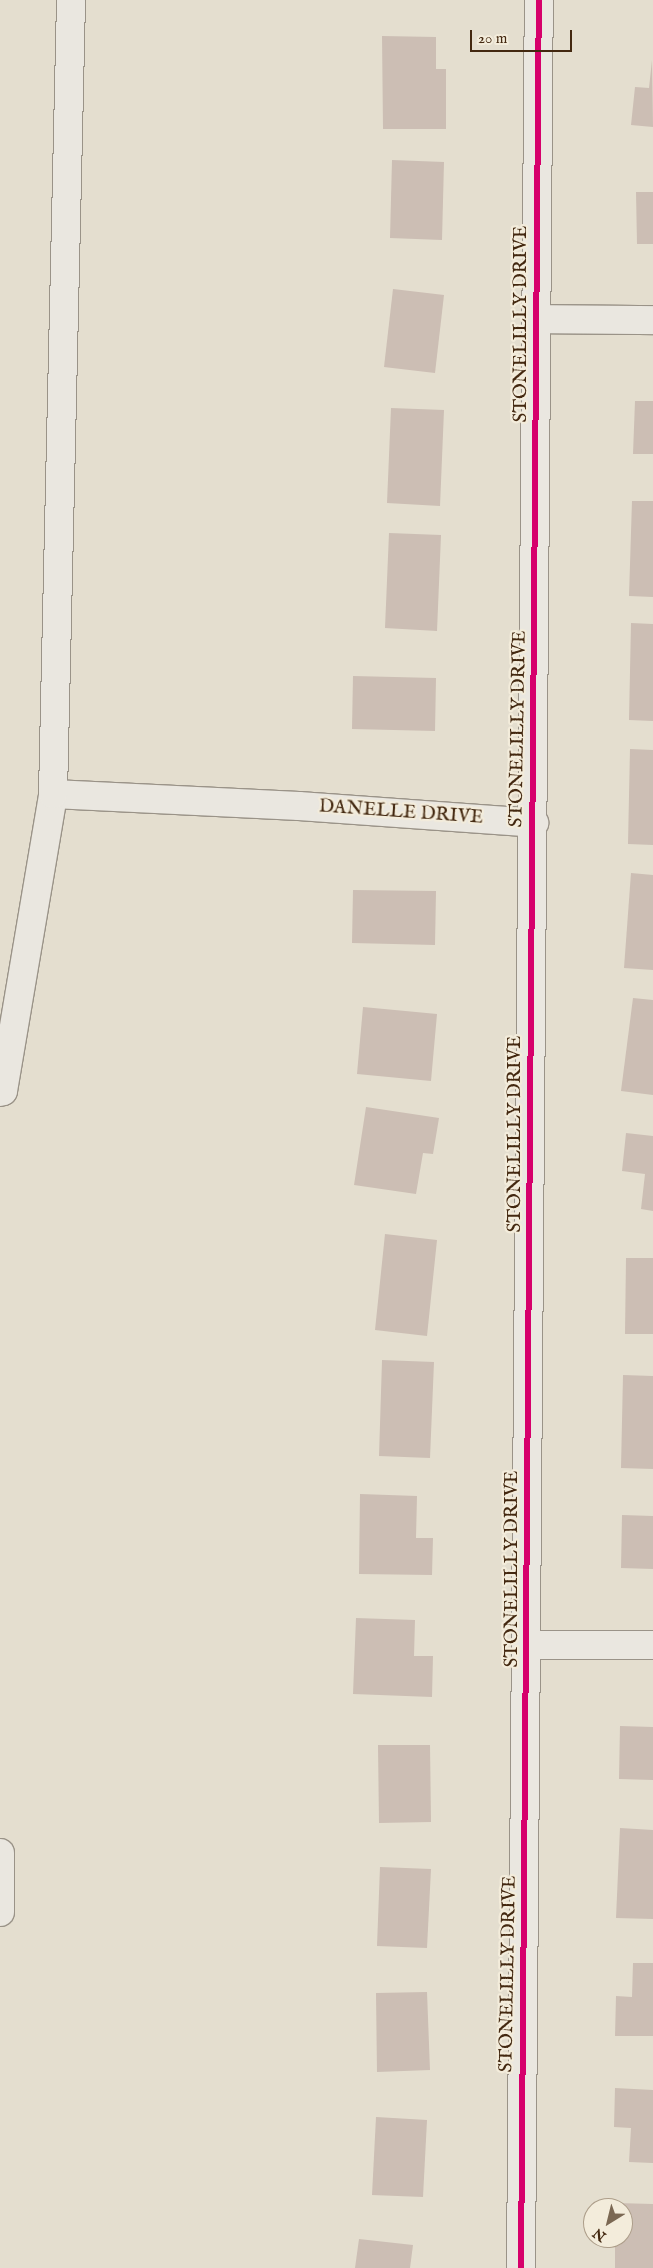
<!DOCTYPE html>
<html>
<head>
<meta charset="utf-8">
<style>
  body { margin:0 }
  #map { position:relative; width:653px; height:2268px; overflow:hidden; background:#e4decf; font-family:"IM FELL English",serif }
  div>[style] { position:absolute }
  .building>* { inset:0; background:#ccbeb4 }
  .roads { filter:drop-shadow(1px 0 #9a9388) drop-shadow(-1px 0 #9a9388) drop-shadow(0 1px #9a9388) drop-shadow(0 -1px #9a9388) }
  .minor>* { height:28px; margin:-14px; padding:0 14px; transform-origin:14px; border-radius:14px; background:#eae7e0 }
  .cycleway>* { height:6px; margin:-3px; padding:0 3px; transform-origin:3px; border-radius:3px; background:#d6006c }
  span { translate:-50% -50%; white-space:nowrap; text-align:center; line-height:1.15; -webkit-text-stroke:4.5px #f3ecdb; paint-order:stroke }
  .street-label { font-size:19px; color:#432810 }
  .north { position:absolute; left:583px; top:2198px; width:50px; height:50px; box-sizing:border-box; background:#f3ecdb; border:1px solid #ad9e8a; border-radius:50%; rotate:216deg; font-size:14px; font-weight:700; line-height:20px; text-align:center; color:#432810 }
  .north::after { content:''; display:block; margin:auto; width:18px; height:22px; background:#7b6853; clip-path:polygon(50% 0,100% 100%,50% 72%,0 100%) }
  .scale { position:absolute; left:470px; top:30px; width:102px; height:22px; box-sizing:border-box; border:2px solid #432810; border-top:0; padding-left:6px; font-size:15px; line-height:18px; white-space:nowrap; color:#432810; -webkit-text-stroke:4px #f3ecdb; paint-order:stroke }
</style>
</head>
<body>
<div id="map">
  <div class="building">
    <i style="clip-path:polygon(382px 36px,436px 37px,436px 69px,446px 69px,446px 129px,383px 129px)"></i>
    <i style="clip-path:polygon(652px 60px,653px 127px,631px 125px,635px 87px,649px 88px)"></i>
    <i style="clip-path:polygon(392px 160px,444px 162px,442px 240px,390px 238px)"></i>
    <i style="clip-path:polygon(636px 192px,653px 192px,653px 244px,637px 244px)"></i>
    <i style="clip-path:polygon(393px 289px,444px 295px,435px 373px,384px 367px)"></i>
    <i style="clip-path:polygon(635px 401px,653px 401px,653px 454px,633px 454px)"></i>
    <i style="clip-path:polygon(391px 408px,444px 410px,440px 506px,387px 503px)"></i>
    <i style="clip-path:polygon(632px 501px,653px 501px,653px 597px,629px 596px)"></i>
    <i style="clip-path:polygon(389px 533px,441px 535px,437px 631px,385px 628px)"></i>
    <i style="clip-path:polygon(631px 623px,653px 624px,653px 721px,629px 720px)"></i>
    <i style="clip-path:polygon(353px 676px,436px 678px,435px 731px,352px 729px)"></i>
    <i style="clip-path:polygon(630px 749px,653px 750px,653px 845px,628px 844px)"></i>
    <i style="clip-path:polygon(631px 873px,653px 875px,653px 970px,624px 968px)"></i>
    <i style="clip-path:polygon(353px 890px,436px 891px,435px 945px,352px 943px)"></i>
    <i style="clip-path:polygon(633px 998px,653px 1000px,653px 1095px,621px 1091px)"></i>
    <i style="clip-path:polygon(363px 1007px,437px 1014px,431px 1081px,357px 1074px)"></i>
    <i style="clip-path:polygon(366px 1107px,439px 1118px,433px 1154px,423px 1153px,416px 1194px,354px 1185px)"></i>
    <i style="clip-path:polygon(626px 1133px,653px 1136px,653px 1211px,641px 1209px,645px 1174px,622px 1171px)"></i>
    <i style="clip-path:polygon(385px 1234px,437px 1240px,427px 1336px,375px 1330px)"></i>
    <i style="clip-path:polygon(626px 1258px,653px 1258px,653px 1334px,625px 1334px)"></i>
    <i style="clip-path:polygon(382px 1360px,434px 1362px,430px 1458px,379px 1456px)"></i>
    <i style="clip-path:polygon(623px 1375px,653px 1376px,653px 1469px,621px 1468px)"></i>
    <i style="clip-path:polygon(360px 1494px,417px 1496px,416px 1538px,433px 1538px,432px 1575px,359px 1574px)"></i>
    <i style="clip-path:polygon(622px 1515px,653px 1516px,653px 1569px,621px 1568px)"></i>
    <i style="clip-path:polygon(356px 1618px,415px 1620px,414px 1656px,433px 1656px,432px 1697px,353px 1694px)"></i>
    <i style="clip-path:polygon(620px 1726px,653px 1727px,653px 1780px,619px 1779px)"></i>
    <i style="clip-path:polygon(378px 1745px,430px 1745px,431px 1822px,379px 1823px)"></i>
    <i style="clip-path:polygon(620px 1828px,653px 1830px,653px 1919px,616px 1918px)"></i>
    <i style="clip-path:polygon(380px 1867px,431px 1869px,427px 1948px,377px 1946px)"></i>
    <i style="clip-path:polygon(633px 1963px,653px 1963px,653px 2036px,615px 2036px,616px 1996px,632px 1997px)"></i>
    <i style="clip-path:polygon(427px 1992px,430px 2070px,377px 2072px,376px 1993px)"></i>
    <i style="clip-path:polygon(615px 2088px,653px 2090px,653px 2163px,629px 2162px,631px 2128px,614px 2127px)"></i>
    <i style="clip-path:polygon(376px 2117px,427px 2120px,423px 2197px,372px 2195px)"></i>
    <i style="clip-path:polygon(616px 2203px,653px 2204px,653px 2268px,615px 2268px,615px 2238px,623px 2238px,623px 2208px,616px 2208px)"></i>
    <i style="clip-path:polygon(359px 2239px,413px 2245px,410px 2268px,355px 2268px)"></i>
  </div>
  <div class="roads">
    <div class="minor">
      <i style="left:538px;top:319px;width:115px;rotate:0.5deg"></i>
      <i style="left:53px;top:794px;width:246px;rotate:2.8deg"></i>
      <i style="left:299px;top:806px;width:236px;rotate:4.1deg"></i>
      <i style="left:0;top:1092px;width:3px;rotate:-18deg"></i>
      <i style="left:3px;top:1091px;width:301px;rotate:-80.4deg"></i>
      <i style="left:53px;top:794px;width:794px;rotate:-88.7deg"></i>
      <i style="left:528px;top:1645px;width:125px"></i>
      <i style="left:0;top:1853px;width:59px;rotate:90deg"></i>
      <i style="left:521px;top:2268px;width:2268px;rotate:-89.55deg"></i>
    </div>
  </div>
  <div class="cycleway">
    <i style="left:521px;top:2268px;width:2268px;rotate:-89.55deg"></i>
  </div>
  <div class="street-label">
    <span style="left:522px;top:324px;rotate:-90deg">STONELILLY DRIVE</span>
    <span style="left:519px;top:729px;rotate:-89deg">STONELILLY DRIVE</span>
    <span style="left:401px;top:813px;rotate:4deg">DANELLE DRIVE</span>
    <span style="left:516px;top:1134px;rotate:-90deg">STONELILLY DRIVE</span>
    <span style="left:513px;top:1569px;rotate:-90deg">STONELILLY DRIVE</span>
    <span style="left:509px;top:1974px;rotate:-89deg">STONELILLY DRIVE</span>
  </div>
  <div class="north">N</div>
  <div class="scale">20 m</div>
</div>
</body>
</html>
